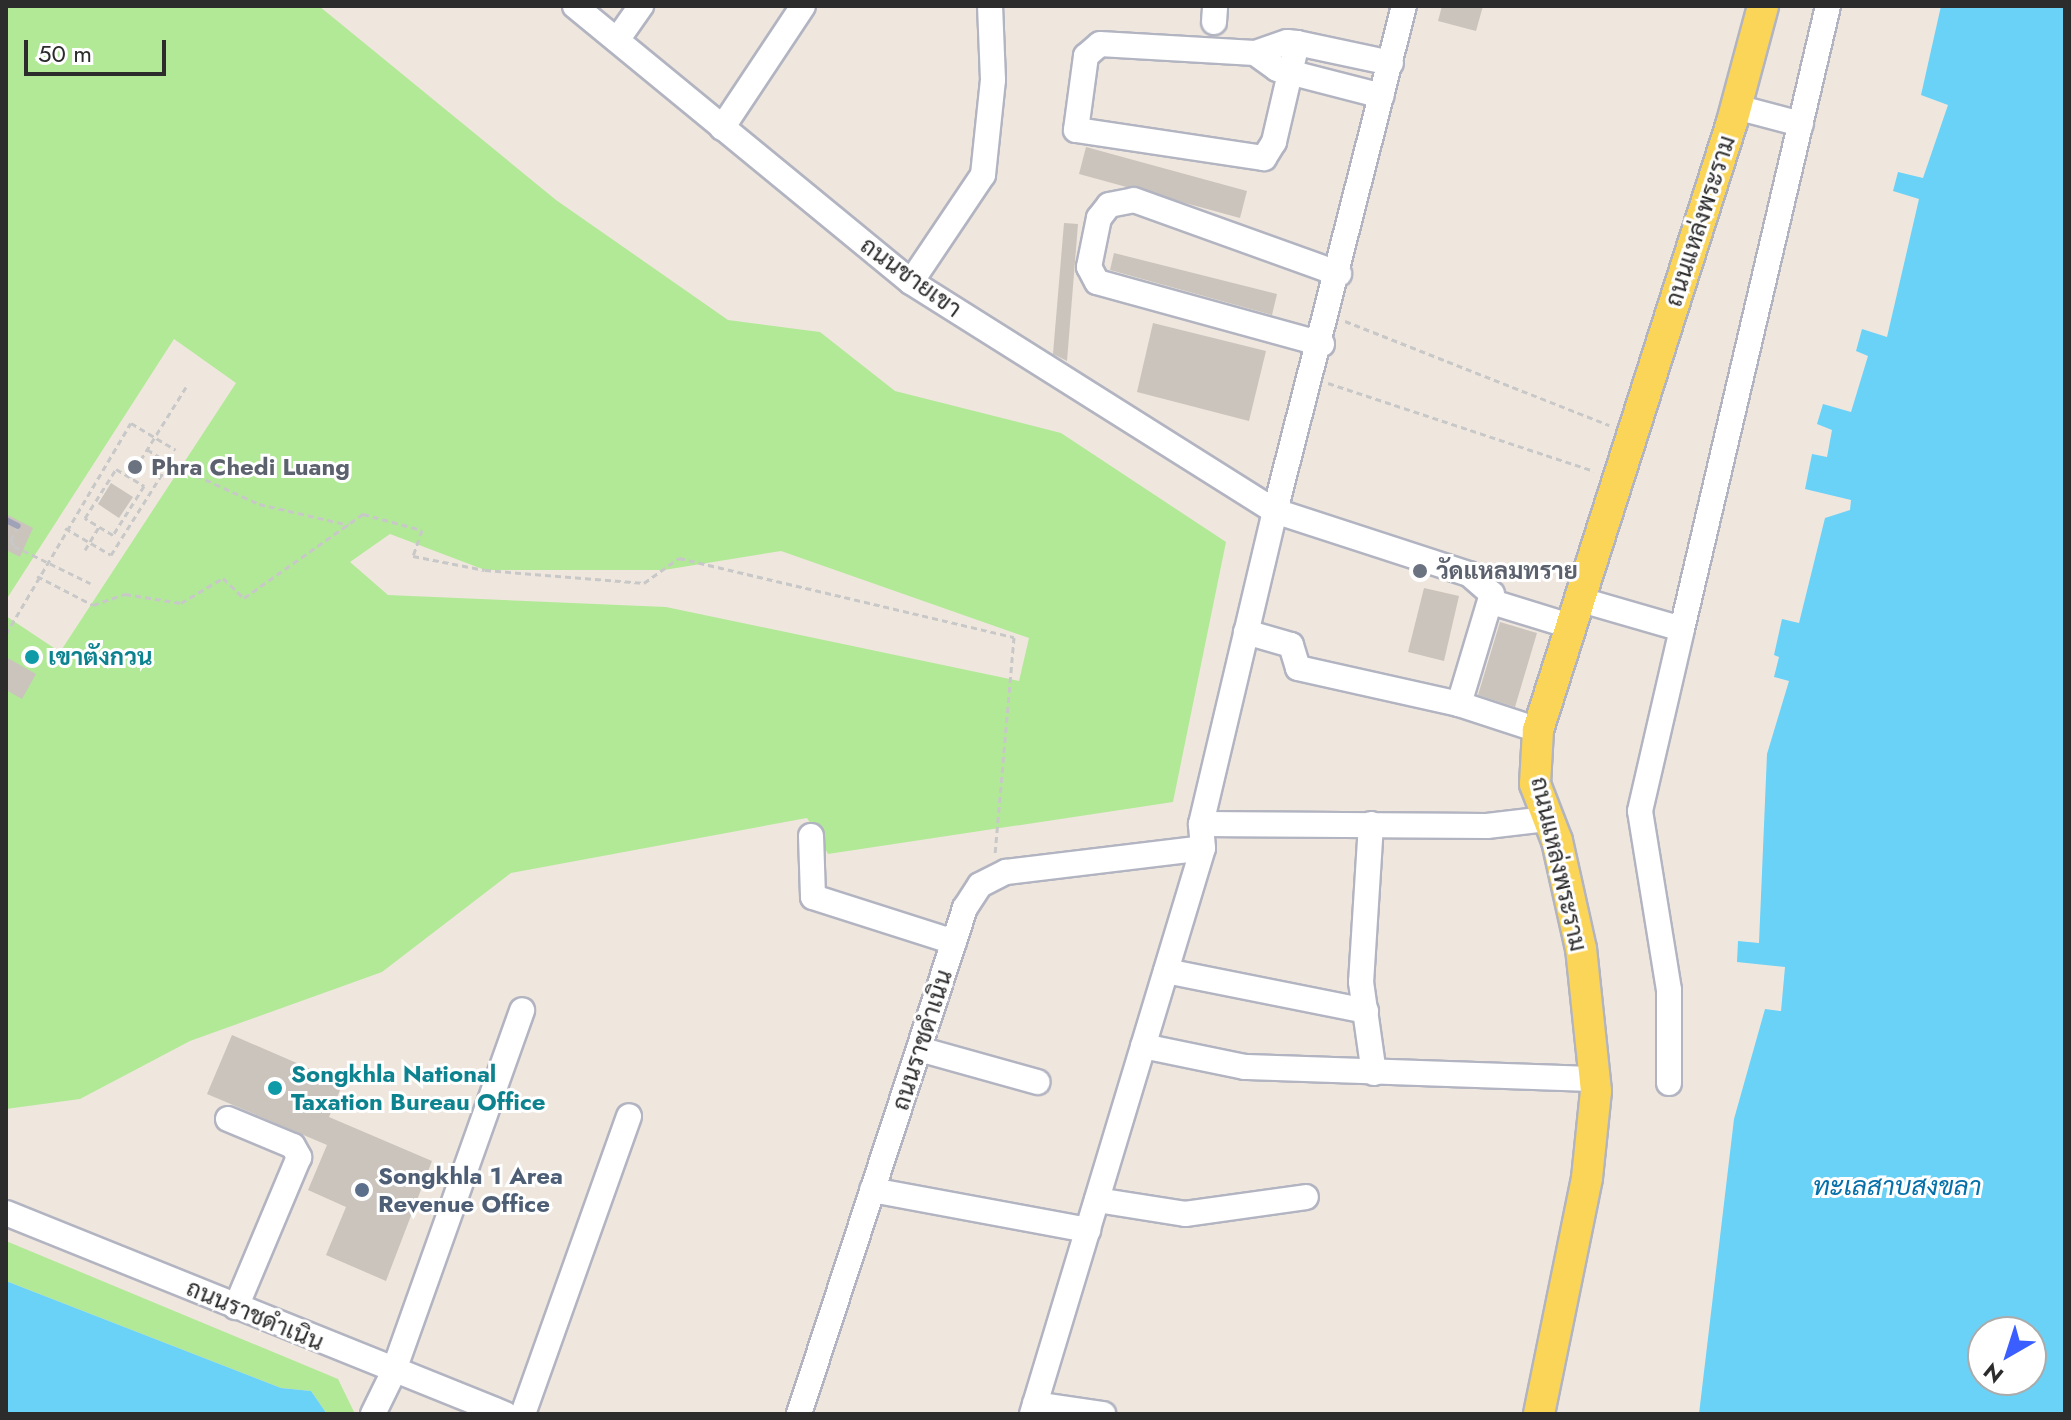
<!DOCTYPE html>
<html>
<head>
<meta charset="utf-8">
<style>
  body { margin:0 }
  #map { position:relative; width:2071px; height:1420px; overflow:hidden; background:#efe7de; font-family:Jost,Sarabun,sans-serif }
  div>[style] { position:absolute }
  .green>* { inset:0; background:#b2e997 }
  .water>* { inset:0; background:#6ad1f7 }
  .building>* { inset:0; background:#cac4bd }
  .path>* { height:3px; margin-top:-1.5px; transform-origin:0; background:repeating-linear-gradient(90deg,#c8c8c8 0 6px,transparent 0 10px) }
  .roads { filter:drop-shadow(2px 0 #b2b4c1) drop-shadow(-2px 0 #b2b4c1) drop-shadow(0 2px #b2b4c1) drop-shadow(0 -2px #b2b4c1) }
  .minor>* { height:24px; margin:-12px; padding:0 12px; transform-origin:12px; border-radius:12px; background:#fff }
  .major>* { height:30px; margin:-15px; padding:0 15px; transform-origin:15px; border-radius:15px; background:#fbd557 }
  .rail>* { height:6px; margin:-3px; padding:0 3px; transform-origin:3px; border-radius:3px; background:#a0a3b8 }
  .dots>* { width:22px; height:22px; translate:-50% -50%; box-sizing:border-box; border:4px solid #fff; border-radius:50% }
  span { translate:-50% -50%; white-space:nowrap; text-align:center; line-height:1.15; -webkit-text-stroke:6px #fff; paint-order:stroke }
  .street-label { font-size:24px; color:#2c2c2c }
  .worship-label { font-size:24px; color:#5b616d; font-weight:700 }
  .left { translate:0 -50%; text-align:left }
  .culture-label { font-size:24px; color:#0d838f; font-weight:700 }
  .service-label { font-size:24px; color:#4e5e75; font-weight:700 }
  .water-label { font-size:26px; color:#046fa8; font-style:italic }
  .frame { position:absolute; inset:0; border:8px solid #2c2c2c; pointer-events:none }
  .north { position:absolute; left:1967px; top:1316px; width:80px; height:80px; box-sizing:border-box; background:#fff; border:2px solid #ababab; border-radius:50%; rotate:219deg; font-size:22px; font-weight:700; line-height:32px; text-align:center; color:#2c2c2c }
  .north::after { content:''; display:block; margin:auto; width:28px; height:36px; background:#3a5eff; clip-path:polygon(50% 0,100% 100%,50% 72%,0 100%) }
  .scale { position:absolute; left:24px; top:40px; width:142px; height:36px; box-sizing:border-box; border:4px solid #2c2c2c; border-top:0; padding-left:10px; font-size:24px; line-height:28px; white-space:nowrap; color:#2c2c2c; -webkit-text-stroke:6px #fff; paint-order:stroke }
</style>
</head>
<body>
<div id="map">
  <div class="green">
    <i style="clip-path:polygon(evenodd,6px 6px,319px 6px,556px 200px,728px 320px,820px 332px,895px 391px,1061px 433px,1226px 542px,1173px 802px,828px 854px,807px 818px,511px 873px,382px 972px,190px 1041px,80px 1099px,6px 1109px,6px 616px,60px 652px,236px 383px,174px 339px,6px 600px,6px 6px,390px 534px,485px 570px,664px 570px,781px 551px,1029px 638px,1019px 681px,666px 607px,388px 595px,350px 562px,390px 534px)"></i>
    <i style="clip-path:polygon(6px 1241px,338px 1379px,355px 1414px,327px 1414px,311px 1391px,281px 1388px,6px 1281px)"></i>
  </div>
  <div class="water">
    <i style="clip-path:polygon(evenodd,1941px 6px,2065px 6px,2065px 1414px,1699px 1414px,1734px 1119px,1765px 1009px,1781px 1011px,1785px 967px,1737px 962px,1738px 941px,1759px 943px,1767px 754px,1789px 681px,1774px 677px,1779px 657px,1774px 655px,1782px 619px,1799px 623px,1825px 518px,1850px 510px,1851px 500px,1805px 489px,1812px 454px,1827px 457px,1832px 430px,1817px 424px,1823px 404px,1851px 412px,1868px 356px,1856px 351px,1862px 329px,1887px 337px,1919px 199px,1893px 191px,1898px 172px,1923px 178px,1948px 105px,1921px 95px,1941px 6px,1983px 1332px,2031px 1332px,2031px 1380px,1983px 1380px,1983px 1332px)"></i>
    <i style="clip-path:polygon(6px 1281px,281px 1388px,311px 1391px,327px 1414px,6px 1414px)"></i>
  </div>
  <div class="building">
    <i style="clip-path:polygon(1442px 6px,1483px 6px,1476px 31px,1438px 21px)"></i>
    <i style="clip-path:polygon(1086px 147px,1247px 191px,1240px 218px,1079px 174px)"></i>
    <i style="clip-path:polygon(1064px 223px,1078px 224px,1067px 361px,1053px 354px)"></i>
    <i style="clip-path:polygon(1114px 253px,1277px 294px,1272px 315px,1110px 270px)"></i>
    <i style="clip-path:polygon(1153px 323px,1266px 351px,1249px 421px,1137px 392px)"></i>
    <i style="clip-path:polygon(111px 483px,133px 497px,119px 518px,98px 504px)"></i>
    <i style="clip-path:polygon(6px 514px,33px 528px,20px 557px,6px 550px)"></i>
    <i style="clip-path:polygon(1424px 588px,1459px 596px,1444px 661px,1408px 652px)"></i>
    <i style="clip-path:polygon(1500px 622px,1537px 633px,1515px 707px,1478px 695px)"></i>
    <i style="clip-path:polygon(6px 657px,36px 674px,22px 699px,6px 690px)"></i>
    <i style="clip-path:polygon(232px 1035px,343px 1083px,329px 1117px,432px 1161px,386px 1281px,326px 1255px,346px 1207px,308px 1190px,327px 1145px,207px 1094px)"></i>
  </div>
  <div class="path">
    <i style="left:1345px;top:321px;width:284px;rotate:21.5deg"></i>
    <i style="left:1328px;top:383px;width:280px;rotate:18.3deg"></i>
    <i style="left:169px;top:463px;width:99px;rotate:24.5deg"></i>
    <i style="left:259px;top:504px;width:92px;rotate:13.1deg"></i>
    <i style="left:116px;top:469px;width:33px;rotate:31deg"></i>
    <i style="left:144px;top:486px;width:58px;rotate:122.3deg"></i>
    <i style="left:113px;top:535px;width:33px;rotate:-149deg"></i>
    <i style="left:85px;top:518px;width:58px;rotate:-57.7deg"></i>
    <i style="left:130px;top:477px;width:106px;rotate:-58.1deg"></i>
    <i style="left:18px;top:526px;width:16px;rotate:117deg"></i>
    <i style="left:11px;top:540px;width:7px;rotate:63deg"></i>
    <i style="left:14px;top:546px;width:85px;rotate:26deg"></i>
    <i style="left:65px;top:528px;width:53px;rotate:30.4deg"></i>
    <i style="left:111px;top:555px;width:109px;rotate:-57.8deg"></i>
    <i style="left:169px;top:463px;width:26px;rotate:-148deg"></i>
    <i style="left:85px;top:550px;width:27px;rotate:-59deg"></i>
    <i style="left:37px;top:576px;width:63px;rotate:27.4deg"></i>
    <i style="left:93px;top:605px;width:34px;rotate:-19deg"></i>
    <i style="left:125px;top:594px;width:57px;rotate:9.1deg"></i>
    <i style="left:181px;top:603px;width:49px;rotate:-30.8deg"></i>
    <i style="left:223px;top:578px;width:29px;rotate:44deg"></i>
    <i style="left:244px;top:598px;width:146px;rotate:-35.2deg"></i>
    <i style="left:363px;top:514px;width:61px;rotate:15.2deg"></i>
    <i style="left:422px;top:530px;width:28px;rotate:109deg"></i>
    <i style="left:413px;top:556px;width:73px;rotate:11deg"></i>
    <i style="left:485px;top:570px;width:160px;rotate:4.7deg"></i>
    <i style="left:644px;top:583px;width:43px;rotate:-35.5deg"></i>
    <i style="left:679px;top:558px;width:344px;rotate:13.3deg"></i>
    <i style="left:1014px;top:637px;width:219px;rotate:95deg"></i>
    <i style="left:6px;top:634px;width:245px;rotate:-59.4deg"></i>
    <i style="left:131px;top:423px;width:52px;rotate:31deg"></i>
  </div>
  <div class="roads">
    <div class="minor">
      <i style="left:575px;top:6px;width:435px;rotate:39.4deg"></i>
      <i style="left:911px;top:282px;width:430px;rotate:32.2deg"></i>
      <i style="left:1275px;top:511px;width:204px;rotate:18deg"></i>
      <i style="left:1469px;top:574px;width:30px;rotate:41deg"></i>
      <i style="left:1492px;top:594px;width:115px;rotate:106.7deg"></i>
      <i style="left:1459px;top:704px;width:165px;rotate:-167.4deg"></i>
      <i style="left:1298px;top:668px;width:24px;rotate:-107deg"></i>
      <i style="left:1291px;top:645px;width:47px;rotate:-163.9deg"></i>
      <i style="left:1214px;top:22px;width:16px;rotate:-86deg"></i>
      <i style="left:617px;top:40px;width:42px;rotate:-54.8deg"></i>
      <i style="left:1297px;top:43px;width:102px;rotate:103.1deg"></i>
      <i style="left:1274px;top:142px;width:19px;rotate:122deg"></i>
      <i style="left:1264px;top:158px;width:190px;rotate:-171.5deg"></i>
      <i style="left:1076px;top:130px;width:75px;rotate:-82.3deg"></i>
      <i style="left:1086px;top:56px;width:18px;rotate:-41deg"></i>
      <i style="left:1100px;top:44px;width:155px;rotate:3.3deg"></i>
      <i style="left:1255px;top:53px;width:34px;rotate:-19deg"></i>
      <i style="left:1287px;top:42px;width:10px;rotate:6deg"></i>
      <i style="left:1297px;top:43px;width:96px;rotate:12deg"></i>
      <i style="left:1255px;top:53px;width:27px;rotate:36deg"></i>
      <i style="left:1277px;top:69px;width:108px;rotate:14.4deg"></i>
      <i style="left:1736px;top:107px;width:67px;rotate:14.7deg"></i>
      <i style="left:722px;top:128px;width:146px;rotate:-56.4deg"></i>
      <i style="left:911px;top:282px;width:129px;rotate:-56.1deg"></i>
      <i style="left:983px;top:175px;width:96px;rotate:-84deg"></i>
      <i style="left:993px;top:80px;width:74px;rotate:-92.3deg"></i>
      <i style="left:1322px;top:344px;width:233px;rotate:-164.6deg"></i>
      <i style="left:1097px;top:282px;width:17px;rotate:-118deg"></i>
      <i style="left:1089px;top:267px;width:50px;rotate:-78.5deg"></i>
      <i style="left:1099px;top:218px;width:16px;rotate:-52deg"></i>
      <i style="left:1109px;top:205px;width:25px;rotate:-11deg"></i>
      <i style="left:1134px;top:200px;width:218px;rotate:19.8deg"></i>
      <i style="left:1578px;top:599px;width:108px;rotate:16.1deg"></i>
      <i style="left:1682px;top:629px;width:640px;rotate:-76.81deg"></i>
      <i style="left:1492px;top:602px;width:82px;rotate:17.1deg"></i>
      <i style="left:1459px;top:704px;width:83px;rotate:18.2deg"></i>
      <i style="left:1201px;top:824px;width:286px;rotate:0.4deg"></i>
      <i style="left:1487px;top:826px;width:60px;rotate:-6.7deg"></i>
      <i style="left:1371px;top:824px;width:158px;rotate:93.6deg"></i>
      <i style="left:1361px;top:982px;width:92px;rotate:81.9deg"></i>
      <i style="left:811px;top:836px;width:61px;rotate:88.1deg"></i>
      <i style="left:813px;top:897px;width:148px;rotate:17.7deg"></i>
      <i style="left:1166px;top:971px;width:204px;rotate:11.3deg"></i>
      <i style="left:1143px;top:1046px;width:104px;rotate:11.6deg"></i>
      <i style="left:1245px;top:1067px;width:349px;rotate:2deg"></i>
      <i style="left:919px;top:1049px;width:123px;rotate:15.6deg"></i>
      <i style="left:1669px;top:1083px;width:93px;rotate:-90deg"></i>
      <i style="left:1669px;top:990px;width:181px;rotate:-99.2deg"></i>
      <i style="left:1640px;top:811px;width:187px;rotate:-77deg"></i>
      <i style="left:228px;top:1119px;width:70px;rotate:22.6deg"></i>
      <i style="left:293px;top:1146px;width:13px;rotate:61deg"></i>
      <i style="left:299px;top:1157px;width:163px;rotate:112.8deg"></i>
      <i style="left:872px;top:1190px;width:220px;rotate:10.5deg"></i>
      <i style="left:1097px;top:1200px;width:89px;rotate:9deg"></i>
      <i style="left:1185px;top:1214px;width:122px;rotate:-8deg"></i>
      <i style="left:6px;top:1213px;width:538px;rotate:21.94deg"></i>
      <i style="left:1035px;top:1404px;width:69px;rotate:8.4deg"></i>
      <i style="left:373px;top:1414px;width:46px;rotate:-64deg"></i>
      <i style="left:393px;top:1373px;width:385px;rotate:-70.4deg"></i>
      <i style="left:523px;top:1414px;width:316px;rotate:-70.4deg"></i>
      <i style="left:799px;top:1414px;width:533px;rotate:-71.84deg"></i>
      <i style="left:965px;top:908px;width:27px;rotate:-57deg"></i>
      <i style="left:980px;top:885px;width:29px;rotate:-27deg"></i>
      <i style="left:1006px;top:872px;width:198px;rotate:-6.9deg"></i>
      <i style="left:1032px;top:1414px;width:591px;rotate:-73.19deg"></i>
      <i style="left:1203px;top:848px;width:24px;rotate:-95deg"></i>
      <i style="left:1201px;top:824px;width:322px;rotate:-76.7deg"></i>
      <i style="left:1275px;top:511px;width:521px;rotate:-75.67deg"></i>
    </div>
    <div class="major">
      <i style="left:1539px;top:1414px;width:241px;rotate:-78.5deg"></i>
      <i style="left:1587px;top:1178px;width:87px;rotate:-84.1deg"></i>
      <i style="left:1596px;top:1091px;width:143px;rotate:-96deg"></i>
      <i style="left:1581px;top:949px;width:111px;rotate:-102.5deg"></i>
      <i style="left:1557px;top:841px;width:61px;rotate:-111.1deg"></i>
      <i style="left:1535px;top:784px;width:54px;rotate:-86.8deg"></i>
      <i style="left:1538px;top:730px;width:638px;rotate:-72.3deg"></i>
      <i style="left:1732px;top:122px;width:120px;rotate:-75deg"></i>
    </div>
  </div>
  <div class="rail">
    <i style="left:6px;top:520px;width:13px;rotate:27deg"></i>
  </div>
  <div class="dots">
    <i style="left:135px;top:467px;background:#6b7280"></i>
    <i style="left:1420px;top:571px;background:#6b7280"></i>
    <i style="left:32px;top:657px;background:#0f9aa8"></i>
    <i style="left:275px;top:1088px;background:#0f9aa8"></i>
    <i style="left:362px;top:1190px;background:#5c6f8a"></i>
  </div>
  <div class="street-label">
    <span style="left:1700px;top:221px;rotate:-72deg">ถนนแหล่งพระราม</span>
    <span style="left:911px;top:277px;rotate:36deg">ถนนชายเขา</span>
    <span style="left:1559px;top:864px;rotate:77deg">ถนนแหล่งพระราม</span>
    <span style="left:922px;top:1040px;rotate:-72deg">ถนนราชดำเนิน</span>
    <span style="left:255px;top:1315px;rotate:23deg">ถนนราชดำเนิน</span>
  </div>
  <div class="worship-label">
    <span class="left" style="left:151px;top:467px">Phra Chedi Luang</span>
    <span class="left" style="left:1436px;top:571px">วัดแหลมทราย</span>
  </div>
  <div class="culture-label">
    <span class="left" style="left:48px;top:657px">เขาตังกวน</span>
    <span class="left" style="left:291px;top:1088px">Songkhla National<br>Taxation Bureau Office</span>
  </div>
  <div class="service-label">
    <span class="left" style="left:378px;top:1190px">Songkhla 1 Area<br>Revenue Office</span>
  </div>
  <div class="water-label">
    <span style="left:1897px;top:1187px">ทะเลสาบสงขลา</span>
  </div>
  <div class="frame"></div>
  <div class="north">N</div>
  <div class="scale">50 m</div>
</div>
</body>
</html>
